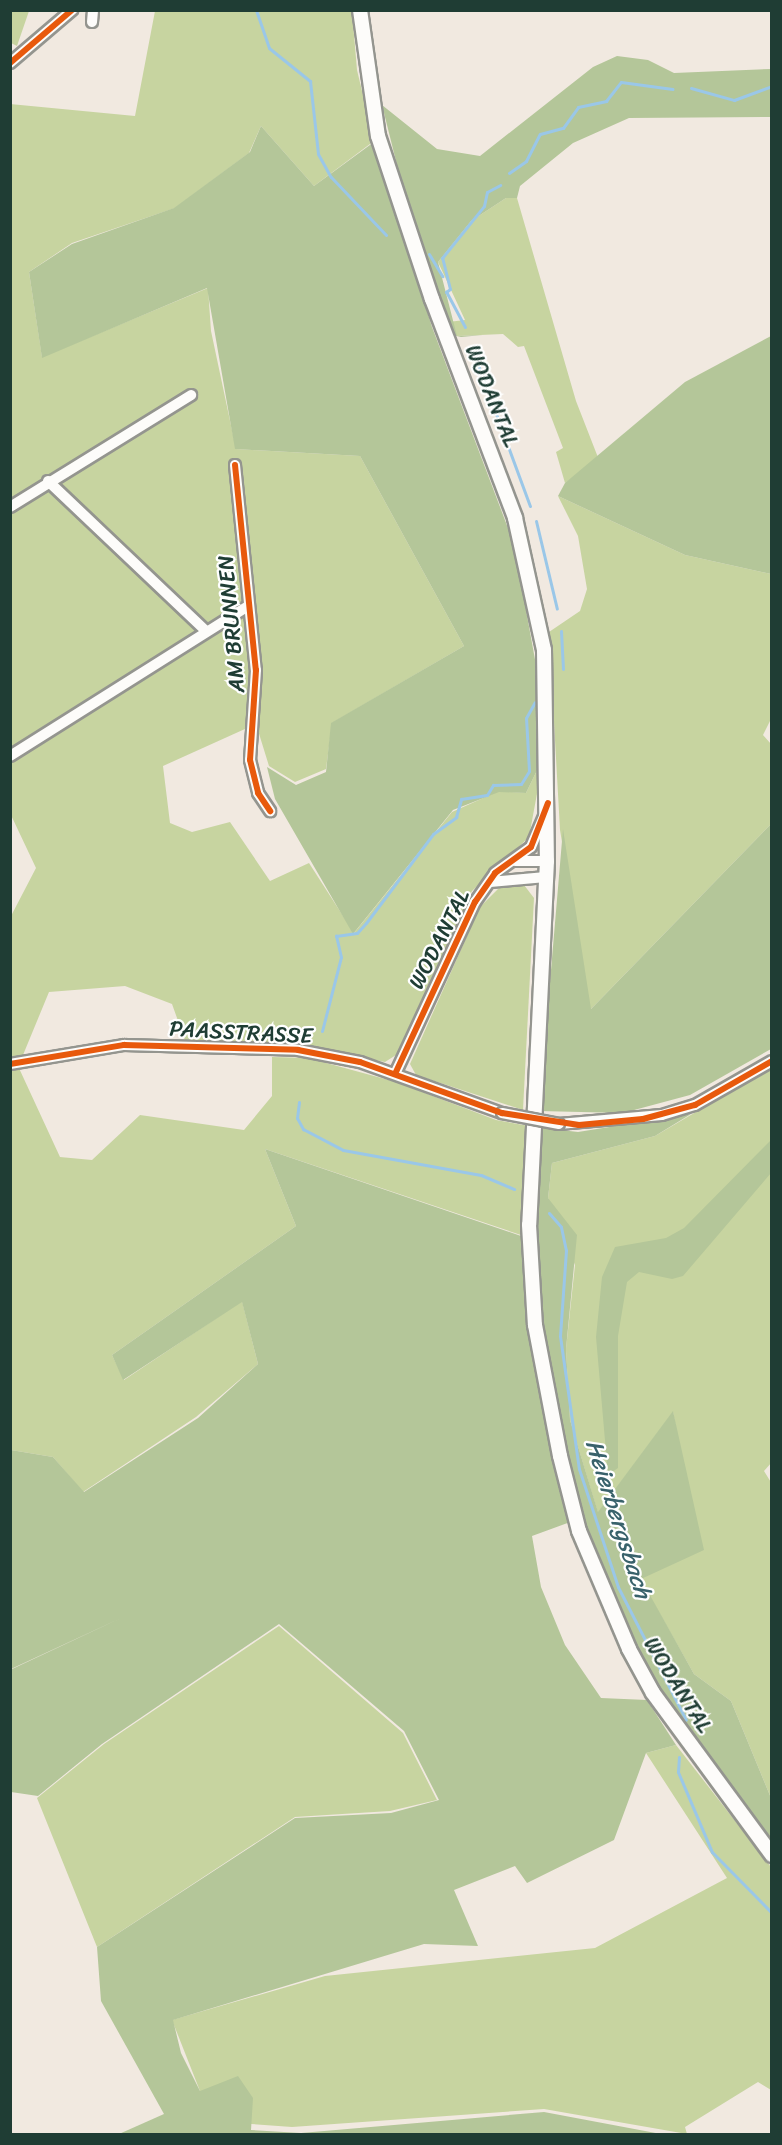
<!DOCTYPE html>
<html>
<head>
<meta charset="utf-8">
<style>
  body { margin:0 }
  #map { position:relative; width:782px; height:2145px; overflow:hidden; background:#f1e9e0; font-family:Sriracha,sans-serif }
  div>[style] { position:absolute }
  .green>* { inset:0; background:#c7d4a0 }
  .forest>* { inset:0; background:#b4c699 }
  .stream>* { height:3px; margin:-1.5px; padding:0 1.5px; transform-origin:1.5px; border-radius:1.5px; background:#9ac7e8 }
  .roads { filter:drop-shadow(2px 0 #94958f) drop-shadow(-2px 0 #94958f) drop-shadow(0 2px #94958f) drop-shadow(0 -2px #94958f) }
  .minor>* { height:10px; margin:-5px; padding:0 5px; transform-origin:5px; border-radius:5px; background:#fdfcfa }
  .major>* { height:14px; margin:-7px; padding:0 7px; transform-origin:7px; border-radius:7px; background:#fdfcfa }
  .bridges { filter:drop-shadow(2px 0 #94958f) drop-shadow(-2px 0 #94958f) drop-shadow(0 2px #94958f) drop-shadow(0 -2px #94958f) }
  .minor-bridge>* { height:10px; margin:-5px; padding:0 5px; transform-origin:5px; border-radius:5px; background:#fdfcfa }
  .cycleway>* { height:6px; margin:-3px; padding:0 3px; transform-origin:3px; border-radius:3px; background:#e8590c }
  span { translate:-50% -50%; white-space:nowrap; text-align:center; line-height:1.15; -webkit-text-stroke:4.5px #fff; paint-order:stroke }
  .street-label { font-size:22px; color:#1f3d34 }
  .water-label { font-size:24px; color:#39626b; font-style:italic }
  .frame { position:absolute; inset:0; border:12px solid #1f3d34; pointer-events:none }
</style>
</head>
<body>
<div id="map">
  <div class="green">
    <i style="clip-path:polygon(11px 10px,29px 11px,17px 46px,11px 43px)"></i>
    <i style="clip-path:polygon(155px 11px,352px 11px,357px 70px,374px 141px,314px 186px,261px 126px,249px 153px,175px 208px,72px 243px,29px 272px,42px 357px,208px 288px,211px 331px,236px 449px,360px 456px,464px 646px,332px 723px,326px 769px,295px 782px,269px 766px,256px 724px,163px 766px,170px 823px,192px 832px,230px 822px,270px 881px,309px 863px,354px 933px,452px 812px,499px 791px,526px 793px,544px 756px,529px 837px,472px 891px,396px 1055px,385px 1062px,304px 1046px,186px 1043px,172px 1004px,125px 986px,49px 992px,23px 1055px,11px 1058px,11px 916px,36px 868px,10px 813px,10px 104px,135px 116px)"></i>
    <i style="clip-path:polygon(506px 198px,517px 198px,576px 401px,599px 460px,565px 483px,556px 452px,563px 448px,524px 346px,518px 347px,503px 334px,457px 336px,448px 322px,465px 320px,438px 262px,471px 221px)"></i>
    <i style="clip-path:polygon(558px 496px,685px 555px,771px 574px,771px 719px,763px 735px,771px 744px,771px 824px,590px 1010px,560px 830px,549px 632px,580px 611px,587px 589px,578px 536px)"></i>
    <i style="clip-path:polygon(524px 885px,534px 898px,523px 1110px,416px 1075px,410px 1064px,480px 907px,501px 886px)"></i>
    <i style="clip-path:polygon(272px 1057px,308px 1058px,396px 1082px,496px 1120px,529px 1126px,524px 1236px,265px 1149px,296px 1226px,112px 1355px,124px 1380px,242px 1301px,258px 1364px,196px 1417px,83px 1492px,53px 1457px,11px 1450px,11px 1068px,18px 1066px,60px 1157px,92px 1160px,140px 1115px,244px 1130px,272px 1096px)"></i>
    <i style="clip-path:polygon(771px 1068px,772px 1462px,764px 1471px,772px 1484px,771px 1798px,731px 1701px,694px 1674px,640px 1579px,685px 1476px,673px 1412px,598px 1513px,570px 1420px,566px 1349px,575px 1265px,548px 1198px,552px 1163px,655px 1136px)"></i>
    <i style="clip-path:polygon(279px 1626px,403px 1733px,437px 1800px,390px 1811px,295px 1817px,97px 1947px,37px 1798px,104px 1744px)"></i>
    <i style="clip-path:polygon(676px 1745px,771px 1867px,771px 2090px,758px 2082px,685px 2127px,687px 2134px,544px 2109px,292px 2127px,251px 2124px,200px 2091px,172px 2020px,325px 1976px,595px 1948px,727px 1878px,646px 1753px)"></i>
  </div>
  <div class="forest">
    <i style="clip-path:polygon(617px 56px,648px 60px,674px 73px,771px 69px,771px 117px,629px 118px,573px 143px,520px 186px,517px 198px,506px 198px,471px 221px,438px 262px,457px 336px,483px 335px,461px 337px,452px 335px,410px 217px,382px 105px,437px 149px,480px 156px,593px 67px)"></i>
    <i style="clip-path:polygon(261px 126px,314px 186px,374px 142px,432px 327px,514px 544px,542px 698px,544px 756px,526px 793px,499px 792px,453px 810px,353px 934px,275px 799px,267px 767px,296px 785px,326px 772px,331px 723px,464px 646px,360px 456px,235px 449px,207px 288px,42px 358px,29px 272px,72px 244px,174px 208px,250px 152px)"></i>
    <i style="clip-path:polygon(771px 336px,771px 574px,685px 555px,558px 496px,565px 483px,685px 382px)"></i>
    <i style="clip-path:polygon(771px 824px,771px 1049px,690px 1095px,623px 1113px,539px 1111px,563px 829px,591px 1009px)"></i>
    <i style="clip-path:polygon(691px 1114px,655px 1136px,552px 1163px,548px 1198px,577px 1235px,566px 1349px,570px 1420px,598px 1512px,673px 1411px,704px 1550px,641px 1579px,694px 1674px,731px 1701px,771px 1798px,771px 1838px,672px 1709px,646px 1665px,586px 1529px,546px 1378px,533px 1228px,535px 1127px,578px 1132px)"></i>
    <i style="clip-path:polygon(771px 1140px,771px 1173px,683px 1276px,672px 1279px,639px 1272px,627px 1282px,618px 1336px,618px 1468px,608px 1475px,596px 1337px,602px 1277px,615px 1247px,666px 1238px,684px 1228px)"></i>
    <i style="clip-path:polygon(265px 1149px,524px 1237px,573px 1521px,532px 1536px,541px 1587px,565px 1645px,601px 1698px,647px 1700px,676px 1745px,646px 1753px,614px 1840px,527px 1883px,515px 1866px,454px 1890px,478px 1946px,424px 1944px,173px 2020px,181px 2053px,200px 2091px,238px 2076px,253px 2098px,251px 2130px,301px 2133px,544px 2112px,661px 2134px,119px 2134px,164px 2114px,101px 2001px,97px 1947px,295px 1818px,391px 1813px,439px 1800px,404px 1731px,279px 1624px,102px 1744px,38px 1796px,11px 1792px,10px 1670px,121px 1618px,11px 1669px,11px 1450px,53px 1457px,84px 1492px,198px 1418px,258px 1364px,242px 1302px,123px 1380px,112px 1355px,296px 1226px)"></i>
  </div>
  <div class="stream">
    <i style="left:256px;top:10px;width:40px;rotate:71.1deg"></i>
    <i style="left:269px;top:48px;width:53px;rotate:38.8deg"></i>
    <i style="left:310px;top:81px;width:73px;rotate:83.7deg"></i>
    <i style="left:318px;top:154px;width:26px;rotate:61deg"></i>
    <i style="left:331px;top:177px;width:80px;rotate:46.5deg"></i>
    <i style="left:691px;top:88px;width:45px;rotate:15.6deg"></i>
    <i style="left:734px;top:100px;width:40px;rotate:-20.2deg"></i>
    <i style="left:509px;top:173px;width:21px;rotate:-35deg"></i>
    <i style="left:526px;top:161px;width:30px;rotate:-63deg"></i>
    <i style="left:540px;top:134px;width:24px;rotate:-15deg"></i>
    <i style="left:563px;top:128px;width:26px;rotate:-54deg"></i>
    <i style="left:578px;top:107px;width:29px;rotate:-12deg"></i>
    <i style="left:606px;top:101px;width:24px;rotate:-52deg"></i>
    <i style="left:621px;top:82px;width:52px;rotate:7.7deg"></i>
    <i style="left:429px;top:254px;width:26px;rotate:59deg"></i>
    <i style="left:465px;top:327px;width:40px;rotate:-118deg"></i>
    <i style="left:446px;top:292px;width:5px;rotate:-37deg"></i>
    <i style="left:450px;top:289px;width:32px;rotate:-104deg"></i>
    <i style="left:442px;top:258px;width:67px;rotate:-51.1deg"></i>
    <i style="left:484px;top:206px;width:14px;rotate:-78deg"></i>
    <i style="left:487px;top:192px;width:15px;rotate:-28deg"></i>
    <i style="left:474px;top:354px;width:162px;rotate:69.8deg"></i>
    <i style="left:536px;top:521px;width:90px;rotate:76.6deg"></i>
    <i style="left:561px;top:631px;width:38px;rotate:87deg"></i>
    <i style="left:322px;top:1031px;width:76px;rotate:-75.6deg"></i>
    <i style="left:341px;top:957px;width:22px;rotate:-103deg"></i>
    <i style="left:336px;top:936px;width:21px;rotate:-8deg"></i>
    <i style="left:357px;top:933px;width:13px;rotate:-48deg"></i>
    <i style="left:366px;top:923px;width:111px;rotate:-53deg"></i>
    <i style="left:433px;top:834px;width:29px;rotate:-36deg"></i>
    <i style="left:456px;top:817px;width:19px;rotate:-74deg"></i>
    <i style="left:461px;top:799px;width:26px;rotate:-9deg"></i>
    <i style="left:487px;top:795px;width:12px;rotate:-59deg"></i>
    <i style="left:493px;top:785px;width:28px;rotate:-2deg"></i>
    <i style="left:521px;top:784px;width:15px;rotate:-58deg"></i>
    <i style="left:529px;top:771px;width:53px;rotate:-93.2deg"></i>
    <i style="left:526px;top:718px;width:18px;rotate:-61deg"></i>
    <i style="left:299px;top:1102px;width:16px;rotate:97deg"></i>
    <i style="left:297px;top:1118px;width:13px;rotate:61deg"></i>
    <i style="left:303px;top:1129px;width:45px;rotate:27.7deg"></i>
    <i style="left:343px;top:1150px;width:140px;rotate:10.3deg"></i>
    <i style="left:481px;top:1175px;width:36px;rotate:23deg"></i>
    <i style="left:549px;top:1213px;width:18px;rotate:49deg"></i>
    <i style="left:561px;top:1227px;width:24px;rotate:78deg"></i>
    <i style="left:566px;top:1250px;width:86px;rotate:94deg"></i>
    <i style="left:560px;top:1336px;width:134px;rotate:81.9deg"></i>
    <i style="left:579px;top:1469px;width:124px;rotate:71.7deg"></i>
    <i style="left:618px;top:1587px;width:149px;rotate:62.9deg"></i>
    <i style="left:679px;top:1757px;width:15px;rotate:94deg"></i>
    <i style="left:678px;top:1772px;width:87px;rotate:67deg"></i>
    <i style="left:712px;top:1852px;width:86px;rotate:45.5deg"></i>
  </div>
  <div class="roads">
    <div class="minor">
      <i style="left:92px;top:22px;width:12px;rotate:-85deg"></i>
      <i style="left:10px;top:63px;width:82px;rotate:-40.5deg"></i>
      <i style="left:235px;top:465px;width:206px;rotate:84.2deg"></i>
      <i style="left:256px;top:670px;width:90px;rotate:93.8deg"></i>
      <i style="left:250px;top:760px;width:34px;rotate:76deg"></i>
      <i style="left:258px;top:793px;width:22px;rotate:56deg"></i>
      <i style="left:48px;top:481px;width:218px;rotate:43.5deg"></i>
      <i style="left:10px;top:507px;width:213px;rotate:-31.7deg"></i>
      <i style="left:10px;top:756px;width:280px;rotate:-32.2deg"></i>
      <i style="left:515px;top:861px;width:32px"></i>
      <i style="left:490px;top:882px;width:56px;rotate:-5.1deg"></i>
      <i style="left:10px;top:1064px;width:116px;rotate:-9.5deg"></i>
      <i style="left:124px;top:1045px;width:174px;rotate:1.6deg"></i>
      <i style="left:298px;top:1050px;width:63px;rotate:11deg"></i>
      <i style="left:360px;top:1062px;width:151px;rotate:19.8deg"></i>
      <i style="left:395px;top:1074px;width:190px;rotate:-65.1deg"></i>
      <i style="left:475px;top:902px;width:35px;rotate:-55deg"></i>
      <i style="left:495px;top:873px;width:44px;rotate:-35.8deg"></i>
      <i style="left:531px;top:847px;width:36px;rotate:-67deg"></i>
      <i style="left:559px;top:1124px;width:103px;rotate:-5deg"></i>
      <i style="left:662px;top:1115px;width:34px;rotate:-17deg"></i>
      <i style="left:695px;top:1105px;width:89px;rotate:-29.7deg"></i>
    </div>
    <div class="major">
      <i style="left:360px;top:10px;width:127px;rotate:81.9deg"></i>
      <i style="left:378px;top:136px;width:172px;rotate:71.7deg"></i>
      <i style="left:432px;top:299px;width:234px;rotate:69.2deg"></i>
      <i style="left:515px;top:518px;width:135px;rotate:77.6deg"></i>
      <i style="left:544px;top:650px;width:211px;rotate:89.2deg"></i>
      <i style="left:547px;top:861px;width:364px;rotate:92.8deg"></i>
      <i style="left:529px;top:1225px;width:100px;rotate:86.6deg"></i>
      <i style="left:535px;top:1325px;width:133px;rotate:79.2deg"></i>
      <i style="left:560px;top:1456px;width:77px;rotate:75.8deg"></i>
      <i style="left:579px;top:1531px;width:128px;rotate:67deg"></i>
      <i style="left:629px;top:1649px;width:50px;rotate:61.4deg"></i>
      <i style="left:653px;top:1693px;width:201px;rotate:53.7deg"></i>
    </div>
  </div>
  <div class="bridges">
    <div class="minor-bridge">
      <i style="left:502px;top:1113px;width:58px;rotate:10.9deg"></i>
    </div>
  </div>
  <div class="cycleway">
    <i style="left:10px;top:63px;width:82px;rotate:-40.5deg"></i>
    <i style="left:235px;top:465px;width:206px;rotate:84.2deg"></i>
    <i style="left:256px;top:670px;width:90px;rotate:93.8deg"></i>
    <i style="left:250px;top:760px;width:34px;rotate:76deg"></i>
    <i style="left:258px;top:793px;width:22px;rotate:56deg"></i>
    <i style="left:10px;top:1064px;width:116px;rotate:-9.5deg"></i>
    <i style="left:124px;top:1045px;width:174px;rotate:1.6deg"></i>
    <i style="left:298px;top:1050px;width:63px;rotate:11deg"></i>
    <i style="left:360px;top:1062px;width:151px;rotate:19.8deg"></i>
    <i style="left:502px;top:1113px;width:78px;rotate:8.9deg"></i>
    <i style="left:579px;top:1125px;width:64px;rotate:-5.4deg"></i>
    <i style="left:643px;top:1119px;width:54px;rotate:-15.1deg"></i>
    <i style="left:695px;top:1105px;width:89px;rotate:-29.7deg"></i>
    <i style="left:395px;top:1074px;width:190px;rotate:-65.1deg"></i>
    <i style="left:475px;top:902px;width:35px;rotate:-55deg"></i>
    <i style="left:495px;top:873px;width:44px;rotate:-35.8deg"></i>
    <i style="left:531px;top:847px;width:47px;rotate:-68.9deg"></i>
  </div>
  <div class="street-label">
    <span style="left:492px;top:396px;rotate:68deg">WODANTAL</span>
    <span style="left:231px;top:624px;rotate:-95deg">AM BRUNNEN</span>
    <span style="left:439px;top:939px;rotate:-63deg">WODANTAL</span>
    <span style="left:241px;top:1032px;rotate:3deg">PAASSTRASSE</span>
    <span style="left:678px;top:1685px;rotate:58deg">WODANTAL</span>
  </div>
  <div class="water-label">
    <span style="left:618px;top:1519px;rotate:72deg">Heierbergsbach</span>
  </div>
  <div class="frame"></div>
</div>
</body>
</html>
